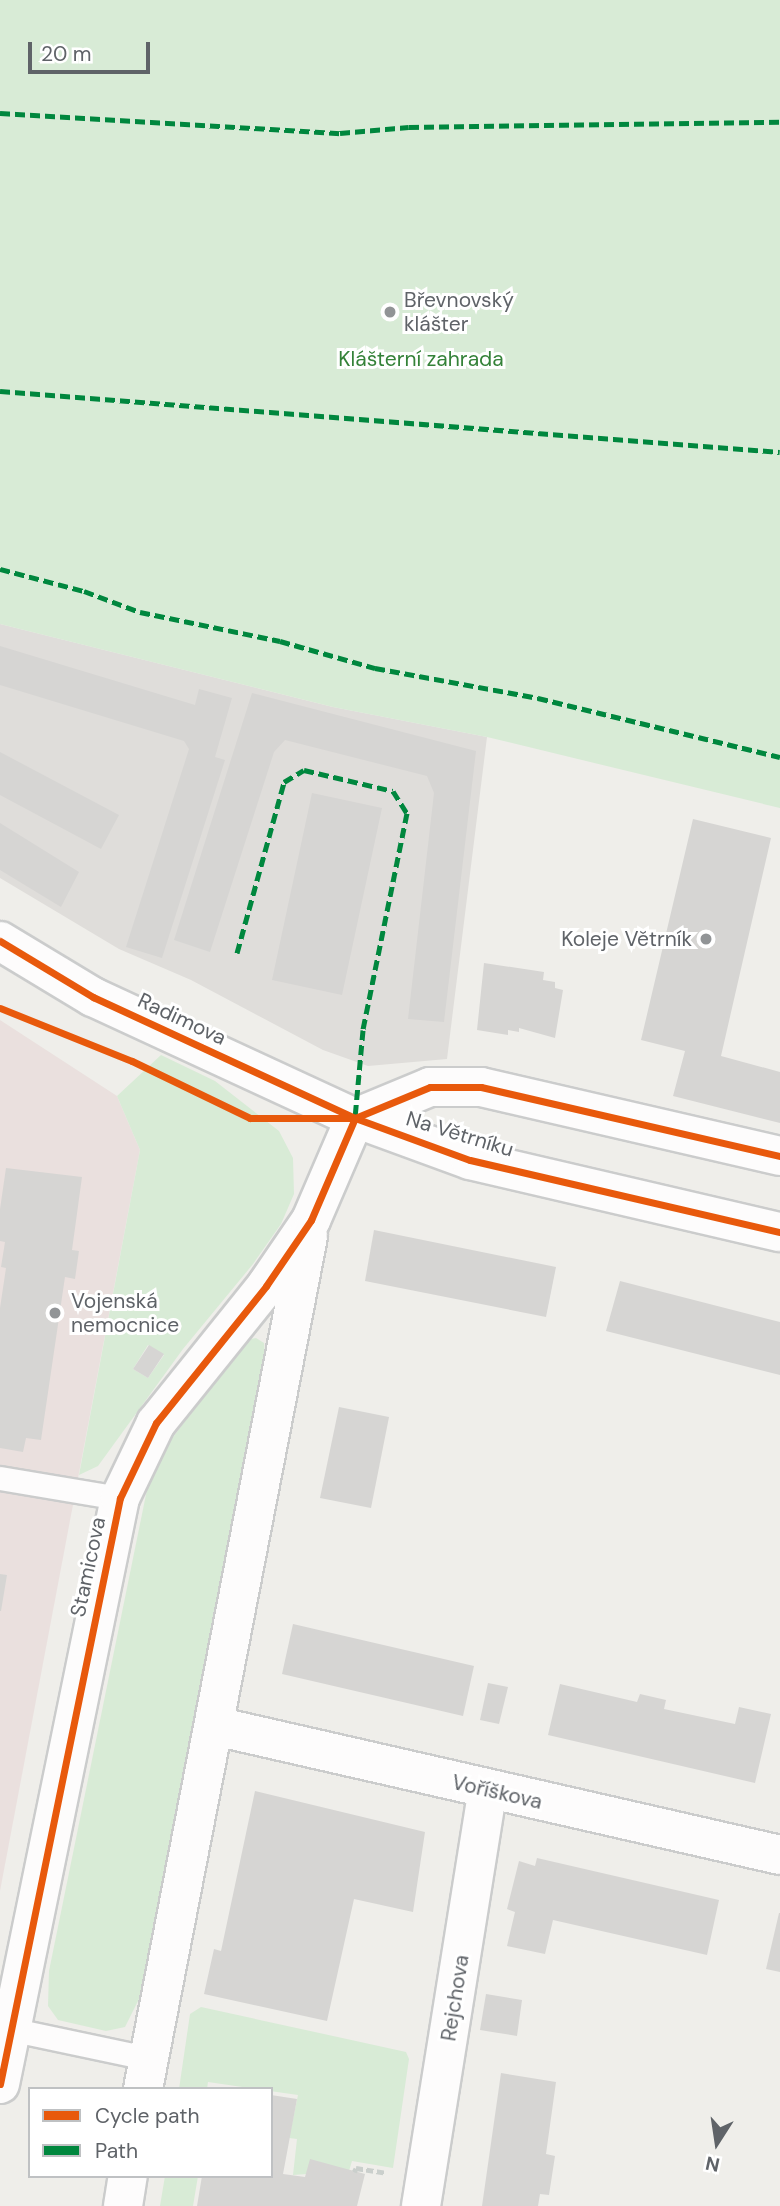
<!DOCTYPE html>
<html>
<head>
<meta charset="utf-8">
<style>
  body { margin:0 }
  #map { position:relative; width:780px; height:2206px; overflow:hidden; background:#efeeea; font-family:"DM Sans",sans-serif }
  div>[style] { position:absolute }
  .industrial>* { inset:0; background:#dfddda }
  .medical>* { inset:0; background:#eae0de }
  .green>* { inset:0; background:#d8ebd6 }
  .building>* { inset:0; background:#d6d5d3 }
  .path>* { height:4.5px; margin-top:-2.25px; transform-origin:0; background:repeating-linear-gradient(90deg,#cacfcc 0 7px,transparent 0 10.5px) }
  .roads { filter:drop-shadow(2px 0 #cbcccc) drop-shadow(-2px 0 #cbcccc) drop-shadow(0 2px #cbcccc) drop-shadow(0 -2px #cbcccc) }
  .service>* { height:23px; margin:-11.5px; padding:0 11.5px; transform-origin:11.5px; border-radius:11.5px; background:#fdfcfc }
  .minor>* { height:38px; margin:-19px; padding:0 19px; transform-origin:19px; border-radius:19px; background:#fdfcfc }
  .tertiary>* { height:38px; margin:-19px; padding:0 19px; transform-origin:19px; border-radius:19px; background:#fdfcfc }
  .quiet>* { height:5px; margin-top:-2.5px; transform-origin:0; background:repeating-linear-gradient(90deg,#00873e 0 10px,transparent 0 15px) }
  .cycleway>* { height:7px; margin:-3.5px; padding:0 3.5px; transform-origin:3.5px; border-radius:3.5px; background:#e8590c }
  .dots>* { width:19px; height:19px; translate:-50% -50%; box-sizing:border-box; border:4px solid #fff; border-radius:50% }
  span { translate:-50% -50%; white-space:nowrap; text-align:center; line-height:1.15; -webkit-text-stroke:6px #fff; paint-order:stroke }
  .poi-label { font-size:21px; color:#5f6368 }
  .left { translate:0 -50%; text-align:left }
  .right { translate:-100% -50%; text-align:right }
  .park-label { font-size:21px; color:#348238 }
  .street-label { font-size:21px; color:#5f6368 }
  .legend { position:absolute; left:28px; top:2087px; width:245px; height:91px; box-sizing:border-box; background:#fff; border:2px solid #bfc1c3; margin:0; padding:9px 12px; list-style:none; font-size:21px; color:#5f6368 }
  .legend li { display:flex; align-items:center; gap:14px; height:35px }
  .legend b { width:35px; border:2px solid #bfc1c3 }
  .north { position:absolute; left:682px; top:2108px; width:70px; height:70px; -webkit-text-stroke:5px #fff; paint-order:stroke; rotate:192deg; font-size:19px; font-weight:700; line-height:28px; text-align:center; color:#5f6368 }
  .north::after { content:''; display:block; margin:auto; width:24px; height:32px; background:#5f6368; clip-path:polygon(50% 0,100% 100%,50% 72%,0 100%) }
  .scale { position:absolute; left:28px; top:42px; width:122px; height:32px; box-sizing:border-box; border:4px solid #5f6368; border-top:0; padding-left:9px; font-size:21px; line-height:24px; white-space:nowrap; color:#5f6368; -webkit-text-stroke:5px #fff; paint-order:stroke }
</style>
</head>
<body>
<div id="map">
  <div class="industrial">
    <i style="clip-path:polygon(0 624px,333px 707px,487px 737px,447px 1059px,368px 1066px,323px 1050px,191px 980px,119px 949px,0 878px)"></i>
  </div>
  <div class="medical">
    <i style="clip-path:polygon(0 1020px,117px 1096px,140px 1150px,0 1891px)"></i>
  </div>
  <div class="green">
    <i style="clip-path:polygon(0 0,780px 0,780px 808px,487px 737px,333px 707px,0 624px)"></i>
    <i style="clip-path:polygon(evenodd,161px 1055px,215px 1081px,279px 1131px,293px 1158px,294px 1194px,281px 1224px,253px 1264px,183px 1349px,98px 1466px,79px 1475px,140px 1150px,117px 1096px,161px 1055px,148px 1345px,164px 1355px,148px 1378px,133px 1369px,148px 1345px)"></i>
    <i style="clip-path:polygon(256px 1338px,264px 1343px,265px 1356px,143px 1991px,125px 2027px,106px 2031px,58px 2020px,48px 2006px,49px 1971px,152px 1465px,246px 1340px)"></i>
    <i style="clip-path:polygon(201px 2007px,406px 2052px,409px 2059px,393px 2168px,352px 2161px,349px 2171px,293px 2175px,297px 2139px,289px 2138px,298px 2095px,208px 2082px,207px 2089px,179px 2089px,190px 2014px)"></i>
    <i style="clip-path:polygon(165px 2176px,198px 2176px,193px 2206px,160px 2206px)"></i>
  </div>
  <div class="building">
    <i style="clip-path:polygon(0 646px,195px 705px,199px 689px,232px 698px,215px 757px,225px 760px,162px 958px,126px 947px,189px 749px,184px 741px,0 685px)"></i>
    <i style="clip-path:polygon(252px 693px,476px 751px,444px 1022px,408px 1019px,434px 793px,427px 776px,285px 740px,274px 752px,210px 952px,174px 940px)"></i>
    <i style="clip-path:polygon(0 752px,119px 815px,101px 849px,0 795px)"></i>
    <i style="clip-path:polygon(312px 793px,382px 808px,342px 995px,272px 980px)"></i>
    <i style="clip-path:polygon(693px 819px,771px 838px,721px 1056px,780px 1072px,780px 1123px,673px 1096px,685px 1051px,641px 1040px)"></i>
    <i style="clip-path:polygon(0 823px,79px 872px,61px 907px,0 870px)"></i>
    <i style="clip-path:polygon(484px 963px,544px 972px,543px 980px,555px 982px,555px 988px,563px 990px,555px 1038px,519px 1028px,519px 1032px,508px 1030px,508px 1035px,477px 1030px)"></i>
    <i style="clip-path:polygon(6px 1168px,82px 1177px,72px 1250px,79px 1251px,75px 1279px,65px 1277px,41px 1440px,26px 1438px,23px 1452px,0 1448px,0 1308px,6px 1268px,1px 1267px,5px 1242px,0 1241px,0 1209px)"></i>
    <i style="clip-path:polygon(374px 1230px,556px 1267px,546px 1317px,365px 1281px)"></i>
    <i style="clip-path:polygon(620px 1281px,780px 1322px,780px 1375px,606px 1331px)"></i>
    <i style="clip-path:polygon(149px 1345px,164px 1354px,148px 1378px,133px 1369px)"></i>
    <i style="clip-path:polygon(339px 1407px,389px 1417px,371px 1508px,320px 1498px)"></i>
    <i style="clip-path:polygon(0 1574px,7px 1575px,1px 1611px,0 1611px)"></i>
    <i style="clip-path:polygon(293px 1624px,474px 1666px,463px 1716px,282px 1674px)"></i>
    <i style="clip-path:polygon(488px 1683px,508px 1687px,499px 1724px,480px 1720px)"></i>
    <i style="clip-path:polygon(560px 1684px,637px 1702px,640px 1694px,666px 1700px,664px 1709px,735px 1724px,739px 1707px,771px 1714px,755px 1783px,548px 1735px)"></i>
    <i style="clip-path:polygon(255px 1791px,425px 1832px,413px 1912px,354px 1899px,327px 2021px,204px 1994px,214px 1949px,221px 1951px)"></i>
    <i style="clip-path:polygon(537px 1858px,719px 1900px,707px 1955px,553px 1920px,545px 1954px,507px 1946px,515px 1912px,507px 1909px,519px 1861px,535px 1866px)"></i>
    <i style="clip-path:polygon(779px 1913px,780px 1913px,780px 1972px,766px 1969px)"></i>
    <i style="clip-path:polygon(486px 1994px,522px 2000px,517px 2036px,480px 2030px)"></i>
    <i style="clip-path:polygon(501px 2073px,556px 2082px,546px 2154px,555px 2156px,549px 2195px,540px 2194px,538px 2206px,482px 2206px)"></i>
    <i style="clip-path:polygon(271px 2095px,297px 2099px,283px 2174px,305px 2177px,310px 2159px,365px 2174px,357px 2206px,197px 2206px,202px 2176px,271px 2176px)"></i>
  </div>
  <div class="path">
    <i style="left:354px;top:2172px;width:4px;rotate:-63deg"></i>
    <i style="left:356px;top:2168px;width:31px;rotate:9deg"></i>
  </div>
  <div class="roads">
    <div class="service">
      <i style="left:0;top:1478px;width:122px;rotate:9.5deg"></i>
      <i style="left:0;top:2027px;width:150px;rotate:11.9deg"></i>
    </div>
    <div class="minor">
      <i style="left:215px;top:1726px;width:580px;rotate:12.86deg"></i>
      <i style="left:0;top:2084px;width:598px;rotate:-78.43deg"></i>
      <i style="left:120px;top:1498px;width:83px;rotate:-64.4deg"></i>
      <i style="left:156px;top:1423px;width:176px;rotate:-51.2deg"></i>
      <i style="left:266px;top:1286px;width:80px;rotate:-55.7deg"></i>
      <i style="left:311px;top:1220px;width:111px;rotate:-66.7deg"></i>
      <i style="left:355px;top:1118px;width:81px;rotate:-22.5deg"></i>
      <i style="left:430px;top:1087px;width:51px"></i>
      <i style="left:481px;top:1087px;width:307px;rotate:13deg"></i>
      <i style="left:143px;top:2089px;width:869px;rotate:-79.05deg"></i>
      <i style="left:123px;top:2206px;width:30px;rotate:-81deg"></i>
      <i style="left:421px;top:2206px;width:421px;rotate:-80.9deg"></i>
    </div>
    <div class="tertiary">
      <i style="left:0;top:941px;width:109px;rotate:31.1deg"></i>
      <i style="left:93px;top:997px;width:289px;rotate:24.8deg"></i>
      <i style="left:355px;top:1118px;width:122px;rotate:20.1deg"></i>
      <i style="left:470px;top:1160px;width:318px;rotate:13.1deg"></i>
    </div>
  </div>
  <div class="quiet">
    <i style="left:0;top:113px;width:341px;rotate:3.4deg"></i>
    <i style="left:340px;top:133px;width:69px;rotate:-5deg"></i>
    <i style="left:409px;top:127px;width:371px;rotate:-0.8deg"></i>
    <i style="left:0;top:391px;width:782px;rotate:4.47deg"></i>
    <i style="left:0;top:569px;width:87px;rotate:14.7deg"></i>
    <i style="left:84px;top:591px;width:60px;rotate:20.6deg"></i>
    <i style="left:140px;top:612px;width:143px;rotate:11.7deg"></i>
    <i style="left:280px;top:641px;width:99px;rotate:15.9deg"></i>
    <i style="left:375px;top:668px;width:166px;rotate:10.4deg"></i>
    <i style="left:538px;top:698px;width:249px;rotate:13.7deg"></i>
    <i style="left:237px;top:953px;width:177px;rotate:-74.6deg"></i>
    <i style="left:284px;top:782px;width:23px;rotate:-31deg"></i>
    <i style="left:304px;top:770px;width:91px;rotate:13.3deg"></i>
    <i style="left:393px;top:791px;width:26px;rotate:58deg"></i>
    <i style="left:407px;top:813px;width:221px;rotate:101.5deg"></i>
    <i style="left:363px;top:1030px;width:88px;rotate:95.2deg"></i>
  </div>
  <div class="cycleway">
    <i style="left:0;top:941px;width:109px;rotate:31.1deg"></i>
    <i style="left:93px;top:997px;width:289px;rotate:24.8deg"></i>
    <i style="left:355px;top:1118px;width:122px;rotate:20.1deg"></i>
    <i style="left:470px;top:1160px;width:318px;rotate:13.1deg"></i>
    <i style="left:0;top:1008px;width:142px;rotate:21.9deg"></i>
    <i style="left:132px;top:1061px;width:131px;rotate:25.8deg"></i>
    <i style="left:250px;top:1118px;width:105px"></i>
    <i style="left:355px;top:1118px;width:81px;rotate:-22.5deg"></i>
    <i style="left:430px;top:1087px;width:51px"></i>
    <i style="left:481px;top:1087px;width:307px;rotate:13deg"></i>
    <i style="left:0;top:2084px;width:598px;rotate:-78.43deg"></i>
    <i style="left:120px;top:1498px;width:83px;rotate:-64.4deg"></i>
    <i style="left:156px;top:1423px;width:176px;rotate:-51.2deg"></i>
    <i style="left:266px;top:1286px;width:80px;rotate:-55.7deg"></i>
    <i style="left:311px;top:1220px;width:111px;rotate:-66.7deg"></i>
  </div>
  <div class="dots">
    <i style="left:390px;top:312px;background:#919496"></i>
    <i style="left:706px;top:939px;background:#919496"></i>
    <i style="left:55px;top:1313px;background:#919496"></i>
  </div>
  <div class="poi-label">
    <span class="left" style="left:404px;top:312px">Břevnovský<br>klášter</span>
    <span class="right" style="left:692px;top:939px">Koleje Větrník</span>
    <span class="left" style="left:71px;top:1313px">Vojenská<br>nemocnice</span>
  </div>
  <div class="park-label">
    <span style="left:421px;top:359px">Klášterní zahrada</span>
  </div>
  <div class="street-label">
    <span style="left:182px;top:1019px;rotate:25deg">Radimova</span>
    <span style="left:460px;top:1134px;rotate:17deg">Na Větrníku</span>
    <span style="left:88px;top:1567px;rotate:-78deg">Stamicova</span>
    <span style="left:497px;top:1792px;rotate:13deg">Voříškova</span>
    <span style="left:455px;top:1998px;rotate:-81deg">Rejchova</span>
  </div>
  <ul class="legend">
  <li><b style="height:9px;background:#e8590c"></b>Cycle path</li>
  <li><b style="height:9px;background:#00873e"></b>Path</li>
  </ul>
  <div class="north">N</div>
  <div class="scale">20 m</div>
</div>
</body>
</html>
